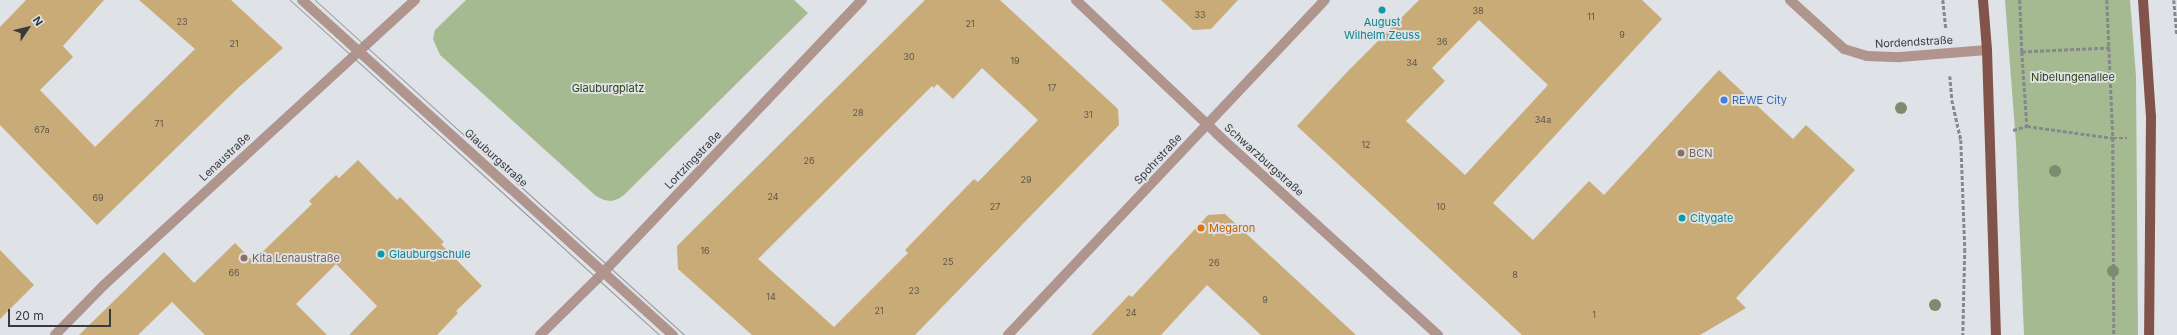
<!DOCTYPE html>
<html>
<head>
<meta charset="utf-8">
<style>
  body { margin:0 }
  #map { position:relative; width:2177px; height:335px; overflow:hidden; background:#dfe3e7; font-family:Inter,sans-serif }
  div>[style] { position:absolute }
  .green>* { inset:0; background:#a5ba90 }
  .building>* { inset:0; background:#c9ab78 }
  .path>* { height:2.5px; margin-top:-1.25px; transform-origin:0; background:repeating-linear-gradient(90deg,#86888b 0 4px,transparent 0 6px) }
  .street>* { height:10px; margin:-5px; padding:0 5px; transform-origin:5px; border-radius:5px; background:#b0948e }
  .primary>* { height:10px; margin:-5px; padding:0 5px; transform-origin:5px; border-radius:5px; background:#82534a }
  .tram>* { height:1px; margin:-0.5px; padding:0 0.5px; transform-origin:0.5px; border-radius:0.5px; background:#909396 }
  .trees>* { width:12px; height:12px; margin:-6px; border-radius:50%; background:#7d8b6e }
  .dots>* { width:11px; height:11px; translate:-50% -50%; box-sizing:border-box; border:2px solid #dfe3e7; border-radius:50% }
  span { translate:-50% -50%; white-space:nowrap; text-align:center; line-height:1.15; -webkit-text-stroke:3.5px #dfe3e7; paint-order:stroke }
  .number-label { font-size:9px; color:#5d564b }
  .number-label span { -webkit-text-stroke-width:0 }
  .culture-label { font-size:11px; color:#0d838f }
  .left { translate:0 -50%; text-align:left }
  .street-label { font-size:11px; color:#393a3c }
  .park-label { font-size:11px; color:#2c430b }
  .shop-label { font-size:11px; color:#366cbe }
  .education-label { font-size:11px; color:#785e54 }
  .food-label { font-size:11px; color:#c56008 }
  .north { position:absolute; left:8px; top:8px; width:40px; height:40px; -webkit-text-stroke:3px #dfe3e7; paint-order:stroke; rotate:55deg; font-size:11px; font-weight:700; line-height:16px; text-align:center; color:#393a3c }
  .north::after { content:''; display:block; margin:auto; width:14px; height:18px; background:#393a3c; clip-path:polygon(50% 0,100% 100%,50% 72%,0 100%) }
  .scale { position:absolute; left:8px; top:309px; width:103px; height:18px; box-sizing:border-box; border:2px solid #393a3c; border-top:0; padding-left:5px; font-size:12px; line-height:14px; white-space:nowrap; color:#393a3c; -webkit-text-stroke:3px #dfe3e7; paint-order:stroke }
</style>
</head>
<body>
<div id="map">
  <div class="green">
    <i style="clip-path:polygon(466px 0,794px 0,808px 13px,624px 195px,618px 199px,611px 201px,604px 200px,596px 196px,440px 55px,433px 39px,435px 30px)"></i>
    <i style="clip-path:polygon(2005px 0,2130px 0,2136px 76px,2138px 335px,2024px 335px,2016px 143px)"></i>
  </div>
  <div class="building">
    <i style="clip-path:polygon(26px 0,104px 0,63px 46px,73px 57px,40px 90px,95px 147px,195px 49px,139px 0,231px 0,283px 48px,238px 88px,97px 225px,0 125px,0 27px)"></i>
    <i style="clip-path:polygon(evenodd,925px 0,1000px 0,1118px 109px,1119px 125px,915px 335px,752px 335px,678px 269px,677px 246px,925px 0,982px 68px,1038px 120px,978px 182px,974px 179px,905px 250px,908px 253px,834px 327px,758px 259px,932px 86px,934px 88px,937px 84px,953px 99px,982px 68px)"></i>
    <i style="clip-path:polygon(1161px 0,1238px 0,1211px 29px,1193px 30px)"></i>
    <i style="clip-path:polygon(evenodd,1419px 0,1642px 0,1662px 19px,1493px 203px,1533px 240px,1589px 181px,1604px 195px,1719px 70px,1793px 139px,1806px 125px,1855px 170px,1736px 298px,1746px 308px,1700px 335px,1522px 335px,1297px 126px,1348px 71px,1419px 0,1479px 20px,1548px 85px,1465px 175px,1406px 121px,1445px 81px,1432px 68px,1479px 20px)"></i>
    <i style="clip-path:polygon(358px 160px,397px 200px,400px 197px,444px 242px,441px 244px,482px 286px,456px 311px,458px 313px,437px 335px,349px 335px,377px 306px,336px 264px,296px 304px,327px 335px,205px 335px,172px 302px,138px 335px,79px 335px,164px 252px,194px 283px,235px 243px,253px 261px,312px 204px,309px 201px,336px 175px,339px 178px)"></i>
    <i style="clip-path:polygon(1225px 214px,1356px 335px,1261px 335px,1207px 285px,1161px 335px,1091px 335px,1129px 295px,1132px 297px,1208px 215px)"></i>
    <i style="clip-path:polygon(0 250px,34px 285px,0 319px)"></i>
  </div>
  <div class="path">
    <i style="left:1943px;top:0;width:29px;rotate:84deg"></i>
    <i style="left:2020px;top:0;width:52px;rotate:87.8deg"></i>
    <i style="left:2107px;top:0;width:138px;rotate:87.5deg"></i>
    <i style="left:2113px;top:138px;width:197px;rotate:89.7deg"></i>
    <i style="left:2174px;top:0;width:35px;rotate:85deg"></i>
    <i style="left:2110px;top:48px;width:88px;rotate:177.4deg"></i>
    <i style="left:2022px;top:52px;width:74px;rotate:86.1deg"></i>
    <i style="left:2027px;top:126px;width:87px;rotate:7.9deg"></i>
    <i style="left:2113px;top:138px;width:14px"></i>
    <i style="left:1950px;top:76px;width:24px;rotate:85deg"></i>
    <i style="left:1952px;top:100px;width:41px;rotate:77.3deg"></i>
    <i style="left:1961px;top:140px;width:109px;rotate:87.9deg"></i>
    <i style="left:1965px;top:249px;width:86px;rotate:91.3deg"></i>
    <i style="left:2013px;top:130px;width:15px;rotate:-16deg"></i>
  </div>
  <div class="street">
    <i style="left:302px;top:0;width:500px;rotate:42.1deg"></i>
    <i style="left:1076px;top:0;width:195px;rotate:43.5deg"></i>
    <i style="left:1217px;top:134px;width:299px;rotate:42.3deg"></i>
    <i style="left:1790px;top:0;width:73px;rotate:42.2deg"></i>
    <i style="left:1844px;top:49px;width:24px;rotate:17deg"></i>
    <i style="left:1867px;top:56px;width:33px;rotate:2deg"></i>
    <i style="left:1900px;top:57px;width:87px;rotate:-4.6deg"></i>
    <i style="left:55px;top:335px;width:70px;rotate:-45.6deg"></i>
    <i style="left:104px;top:285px;width:422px;rotate:-42.5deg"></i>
    <i style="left:540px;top:335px;width:80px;rotate:-44.5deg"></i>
    <i style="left:597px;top:279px;width:385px;rotate:-46.5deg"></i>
    <i style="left:1008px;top:335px;width:461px;rotate:-46.6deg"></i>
  </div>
  <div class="primary">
    <i style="left:1983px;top:0;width:50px;rotate:85.4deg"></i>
    <i style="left:1987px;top:50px;width:285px;rotate:88.2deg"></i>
    <i style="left:2143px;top:0;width:116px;rotate:86.1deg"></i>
    <i style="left:2151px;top:116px;width:219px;rotate:90.5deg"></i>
  </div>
  <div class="tram">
    <i style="left:290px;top:0;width:498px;rotate:42.2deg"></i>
    <i style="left:315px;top:0;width:499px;rotate:42.2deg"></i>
  </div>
  <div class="trees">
    <i style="left:1901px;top:108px"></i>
    <i style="left:2055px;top:171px"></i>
    <i style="left:2113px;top:271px"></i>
    <i style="left:1935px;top:305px"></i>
  </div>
  <div class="dots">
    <i style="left:1382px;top:10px;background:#0f9aa8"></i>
    <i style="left:1724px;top:100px;background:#3f7fe0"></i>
    <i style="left:1681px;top:153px;background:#8d6e63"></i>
    <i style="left:1682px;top:218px;background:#0f9aa8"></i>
    <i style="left:1201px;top:228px;background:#e8710a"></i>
    <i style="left:381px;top:254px;background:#0f9aa8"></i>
    <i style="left:244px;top:258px;background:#8d6e63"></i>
  </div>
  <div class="number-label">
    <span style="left:1478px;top:11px">38</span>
    <span style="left:1200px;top:15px">33</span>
    <span style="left:1591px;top:17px">11</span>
    <span style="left:182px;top:22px">23</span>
    <span style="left:970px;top:24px">21</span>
    <span style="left:1622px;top:35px">9</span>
    <span style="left:1442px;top:42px">36</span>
    <span style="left:234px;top:44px">21</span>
    <span style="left:909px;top:57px">30</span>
    <span style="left:1015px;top:61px">19</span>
    <span style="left:1412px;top:63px">34</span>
    <span style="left:1052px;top:88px">17</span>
    <span style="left:858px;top:113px">28</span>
    <span style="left:1088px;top:115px">31</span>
    <span style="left:1543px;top:120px">34a</span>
    <span style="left:159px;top:124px">71</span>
    <span style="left:42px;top:130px">67a</span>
    <span style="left:1366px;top:145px">12</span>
    <span style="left:809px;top:161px">26</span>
    <span style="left:1026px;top:180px">29</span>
    <span style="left:773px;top:197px">24</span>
    <span style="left:98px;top:198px">69</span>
    <span style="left:995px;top:207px">27</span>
    <span style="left:1441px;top:207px">10</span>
    <span style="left:705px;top:251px">16</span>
    <span style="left:948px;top:262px">25</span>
    <span style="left:1214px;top:263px">26</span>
    <span style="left:234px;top:273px">66</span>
    <span style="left:1515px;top:275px">8</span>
    <span style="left:914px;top:291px">23</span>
    <span style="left:771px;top:297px">14</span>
    <span style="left:1265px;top:300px">9</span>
    <span style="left:879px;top:311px">21</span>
    <span style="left:1131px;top:313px">24</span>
    <span style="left:1594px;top:315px">1</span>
  </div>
  <div class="culture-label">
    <span style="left:1382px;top:29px">August<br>Wilhelm Zeuss</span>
    <span class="left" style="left:1690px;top:218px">Citygate</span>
    <span class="left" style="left:389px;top:254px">Glauburgschule</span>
  </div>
  <div class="street-label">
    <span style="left:1914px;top:42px;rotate:-3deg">Nordendstraße</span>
    <span style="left:225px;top:157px;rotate:-43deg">Lenaustraße</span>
    <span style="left:496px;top:158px;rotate:42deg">Glauburgstraße</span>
    <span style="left:1158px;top:159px;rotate:-47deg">Spohrstraße</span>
    <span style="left:693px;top:160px;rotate:-46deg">Lortzingstraße</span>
    <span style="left:1264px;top:160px;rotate:42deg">Schwarzburgstraße</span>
  </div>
  <div class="park-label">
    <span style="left:2073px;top:77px">Nibelungenallee</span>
    <span style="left:608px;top:88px">Glauburgplatz</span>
  </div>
  <div class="shop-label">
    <span class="left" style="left:1732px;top:100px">REWE City</span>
  </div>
  <div class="education-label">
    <span class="left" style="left:1689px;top:153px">BCN</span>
    <span class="left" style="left:252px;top:258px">Kita Lenaustraße</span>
  </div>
  <div class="food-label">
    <span class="left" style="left:1209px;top:228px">Megaron</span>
  </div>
  <div class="north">N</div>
  <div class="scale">20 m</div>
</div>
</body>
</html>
